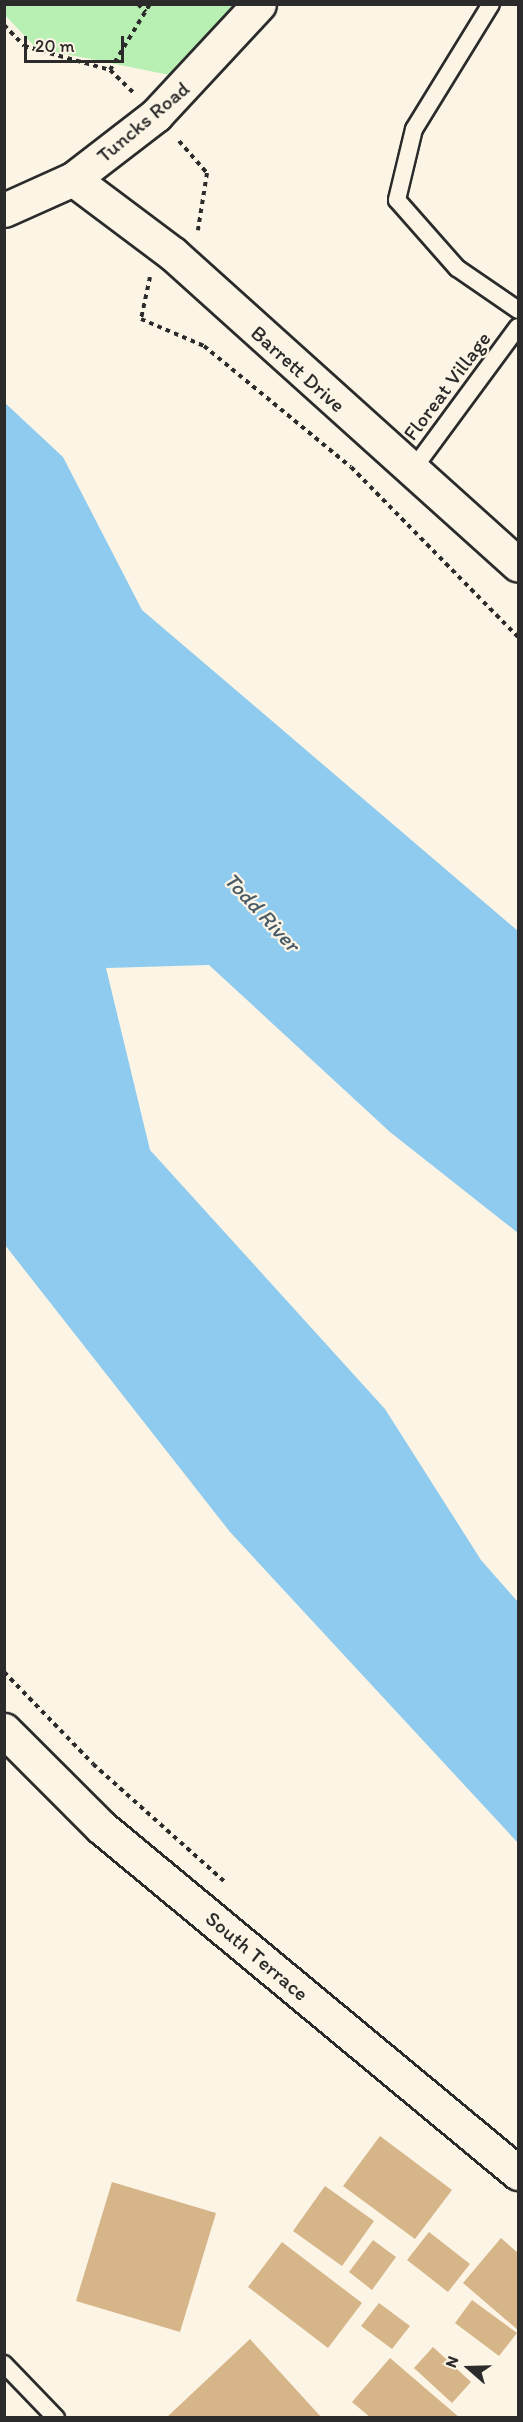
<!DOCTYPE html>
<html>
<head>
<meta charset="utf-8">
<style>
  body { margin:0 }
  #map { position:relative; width:523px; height:2422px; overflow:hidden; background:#fcf5e5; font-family:Itim,sans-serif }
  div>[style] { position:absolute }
  .green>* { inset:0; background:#b8f0b3 }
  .water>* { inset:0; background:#8fcaef }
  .building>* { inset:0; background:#d6b589 }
  .path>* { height:4px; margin-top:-2px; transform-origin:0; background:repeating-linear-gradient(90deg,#2b2b2b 0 4.5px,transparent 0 9px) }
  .roads { filter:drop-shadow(2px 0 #2b2b2b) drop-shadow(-2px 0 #2b2b2b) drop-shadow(0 2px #2b2b2b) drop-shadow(0 -2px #2b2b2b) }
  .service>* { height:16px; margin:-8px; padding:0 8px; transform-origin:8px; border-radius:8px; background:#fcf5e5 }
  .minor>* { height:33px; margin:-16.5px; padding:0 16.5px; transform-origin:16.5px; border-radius:16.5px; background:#fcf5e5 }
  .tertiary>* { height:33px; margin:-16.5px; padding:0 16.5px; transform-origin:16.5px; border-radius:16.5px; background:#fcf5e5 }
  span { translate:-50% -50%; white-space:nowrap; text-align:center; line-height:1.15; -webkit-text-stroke:4.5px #fcf5e5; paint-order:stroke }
  .street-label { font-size:21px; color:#2b2b2b }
  .water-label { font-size:22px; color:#495b66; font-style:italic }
  .frame { position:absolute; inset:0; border:6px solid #2b2b2b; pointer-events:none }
  .north { position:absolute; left:439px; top:2338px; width:60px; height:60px; -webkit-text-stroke:4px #fcf5e5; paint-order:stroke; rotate:290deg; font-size:16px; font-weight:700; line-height:24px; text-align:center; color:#2b2b2b }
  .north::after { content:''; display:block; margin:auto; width:21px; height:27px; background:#2b2b2b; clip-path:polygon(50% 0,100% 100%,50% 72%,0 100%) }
  .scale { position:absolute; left:24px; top:36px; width:100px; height:27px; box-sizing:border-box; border:3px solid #2b2b2b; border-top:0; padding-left:8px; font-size:18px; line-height:21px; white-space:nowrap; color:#2b2b2b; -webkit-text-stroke:4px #fcf5e5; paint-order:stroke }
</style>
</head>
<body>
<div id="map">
  <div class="green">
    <i style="clip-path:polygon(5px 4px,259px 5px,194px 80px,36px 48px,5px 15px)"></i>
  </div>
  <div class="water">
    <i style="clip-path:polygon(4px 402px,63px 457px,142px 610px,518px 931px,518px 1233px,390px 1132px,209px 965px,106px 968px,150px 1150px,385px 1409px,481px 1560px,518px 1602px,518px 1843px,230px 1532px,5px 1245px)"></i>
  </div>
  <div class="building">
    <i style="clip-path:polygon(380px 2136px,452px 2190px,415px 2239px,343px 2186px)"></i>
    <i style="clip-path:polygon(112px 2182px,216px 2213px,180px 2332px,76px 2301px)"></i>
    <i style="clip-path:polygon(325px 2186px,374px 2221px,342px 2266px,293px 2231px)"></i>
    <i style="clip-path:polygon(429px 2232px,470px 2264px,448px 2292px,407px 2260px)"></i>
    <i style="clip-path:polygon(501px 2238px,518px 2253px,518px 2330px,463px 2283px)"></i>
    <i style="clip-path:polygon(373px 2240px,396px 2257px,372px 2290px,349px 2272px)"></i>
    <i style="clip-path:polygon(282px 2242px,362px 2303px,328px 2348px,248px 2287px)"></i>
    <i style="clip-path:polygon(472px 2300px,517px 2333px,499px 2356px,455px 2323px)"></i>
    <i style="clip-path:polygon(379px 2303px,410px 2326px,392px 2349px,361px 2326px)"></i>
    <i style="clip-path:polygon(250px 2339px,322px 2418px,166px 2418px)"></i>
    <i style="clip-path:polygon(433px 2347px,471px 2382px,452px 2403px,414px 2368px)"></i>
    <i style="clip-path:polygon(390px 2358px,460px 2418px,371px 2418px,352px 2402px)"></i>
  </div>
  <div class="path">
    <i style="left:138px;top:4px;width:11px;rotate:45deg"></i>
    <i style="left:4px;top:25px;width:29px;rotate:46deg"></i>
    <i style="left:24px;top:46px;width:89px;rotate:15.6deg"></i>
    <i style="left:110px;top:70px;width:32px;rotate:44deg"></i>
    <i style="left:110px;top:70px;width:77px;rotate:-58.8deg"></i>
    <i style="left:179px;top:141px;width:43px;rotate:48.8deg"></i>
    <i style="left:207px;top:173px;width:58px;rotate:99deg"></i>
    <i style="left:150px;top:277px;width:43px;rotate:102.1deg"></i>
    <i style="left:141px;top:319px;width:69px;rotate:23.2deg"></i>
    <i style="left:204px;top:346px;width:190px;rotate:39.5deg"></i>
    <i style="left:351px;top:467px;width:238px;rotate:45.5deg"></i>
    <i style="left:4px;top:1672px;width:128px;rotate:45.9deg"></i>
    <i style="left:93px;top:1764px;width:180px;rotate:41.8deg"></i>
  </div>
  <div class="roads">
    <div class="service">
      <i style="left:491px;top:4px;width:147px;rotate:121.6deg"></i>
      <i style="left:414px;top:129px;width:73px;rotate:103.5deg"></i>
      <i style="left:397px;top:200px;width:91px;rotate:48.6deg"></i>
      <i style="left:457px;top:268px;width:74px;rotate:34.5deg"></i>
      <i style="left:411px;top:472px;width:180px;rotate:-53.6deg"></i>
      <i style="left:4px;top:2364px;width:75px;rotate:46.1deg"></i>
    </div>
    <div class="minor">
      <i style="left:73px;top:179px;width:125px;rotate:36.9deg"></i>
      <i style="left:173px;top:254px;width:464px;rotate:42deg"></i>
      <i style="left:4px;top:210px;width:76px;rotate:-24.2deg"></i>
      <i style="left:73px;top:179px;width:105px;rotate:-37.6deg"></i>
      <i style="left:156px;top:115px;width:151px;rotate:-47.1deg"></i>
    </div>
    <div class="tertiary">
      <i style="left:4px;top:1730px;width:137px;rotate:45deg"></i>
      <i style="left:101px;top:1827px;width:542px;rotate:39.68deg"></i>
    </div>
  </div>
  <div class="street-label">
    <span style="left:143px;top:122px;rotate:-40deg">Tuncks Road</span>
    <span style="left:298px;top:369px;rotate:42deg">Barrett Drive</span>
    <span style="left:447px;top:386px;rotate:-53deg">Floreat Village</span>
    <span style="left:257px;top:1956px;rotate:40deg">South Terrace</span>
  </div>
  <div class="water-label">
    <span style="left:262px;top:912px;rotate:47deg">Todd River</span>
  </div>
  <div class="frame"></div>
  <div class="north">N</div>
  <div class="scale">20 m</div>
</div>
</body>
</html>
